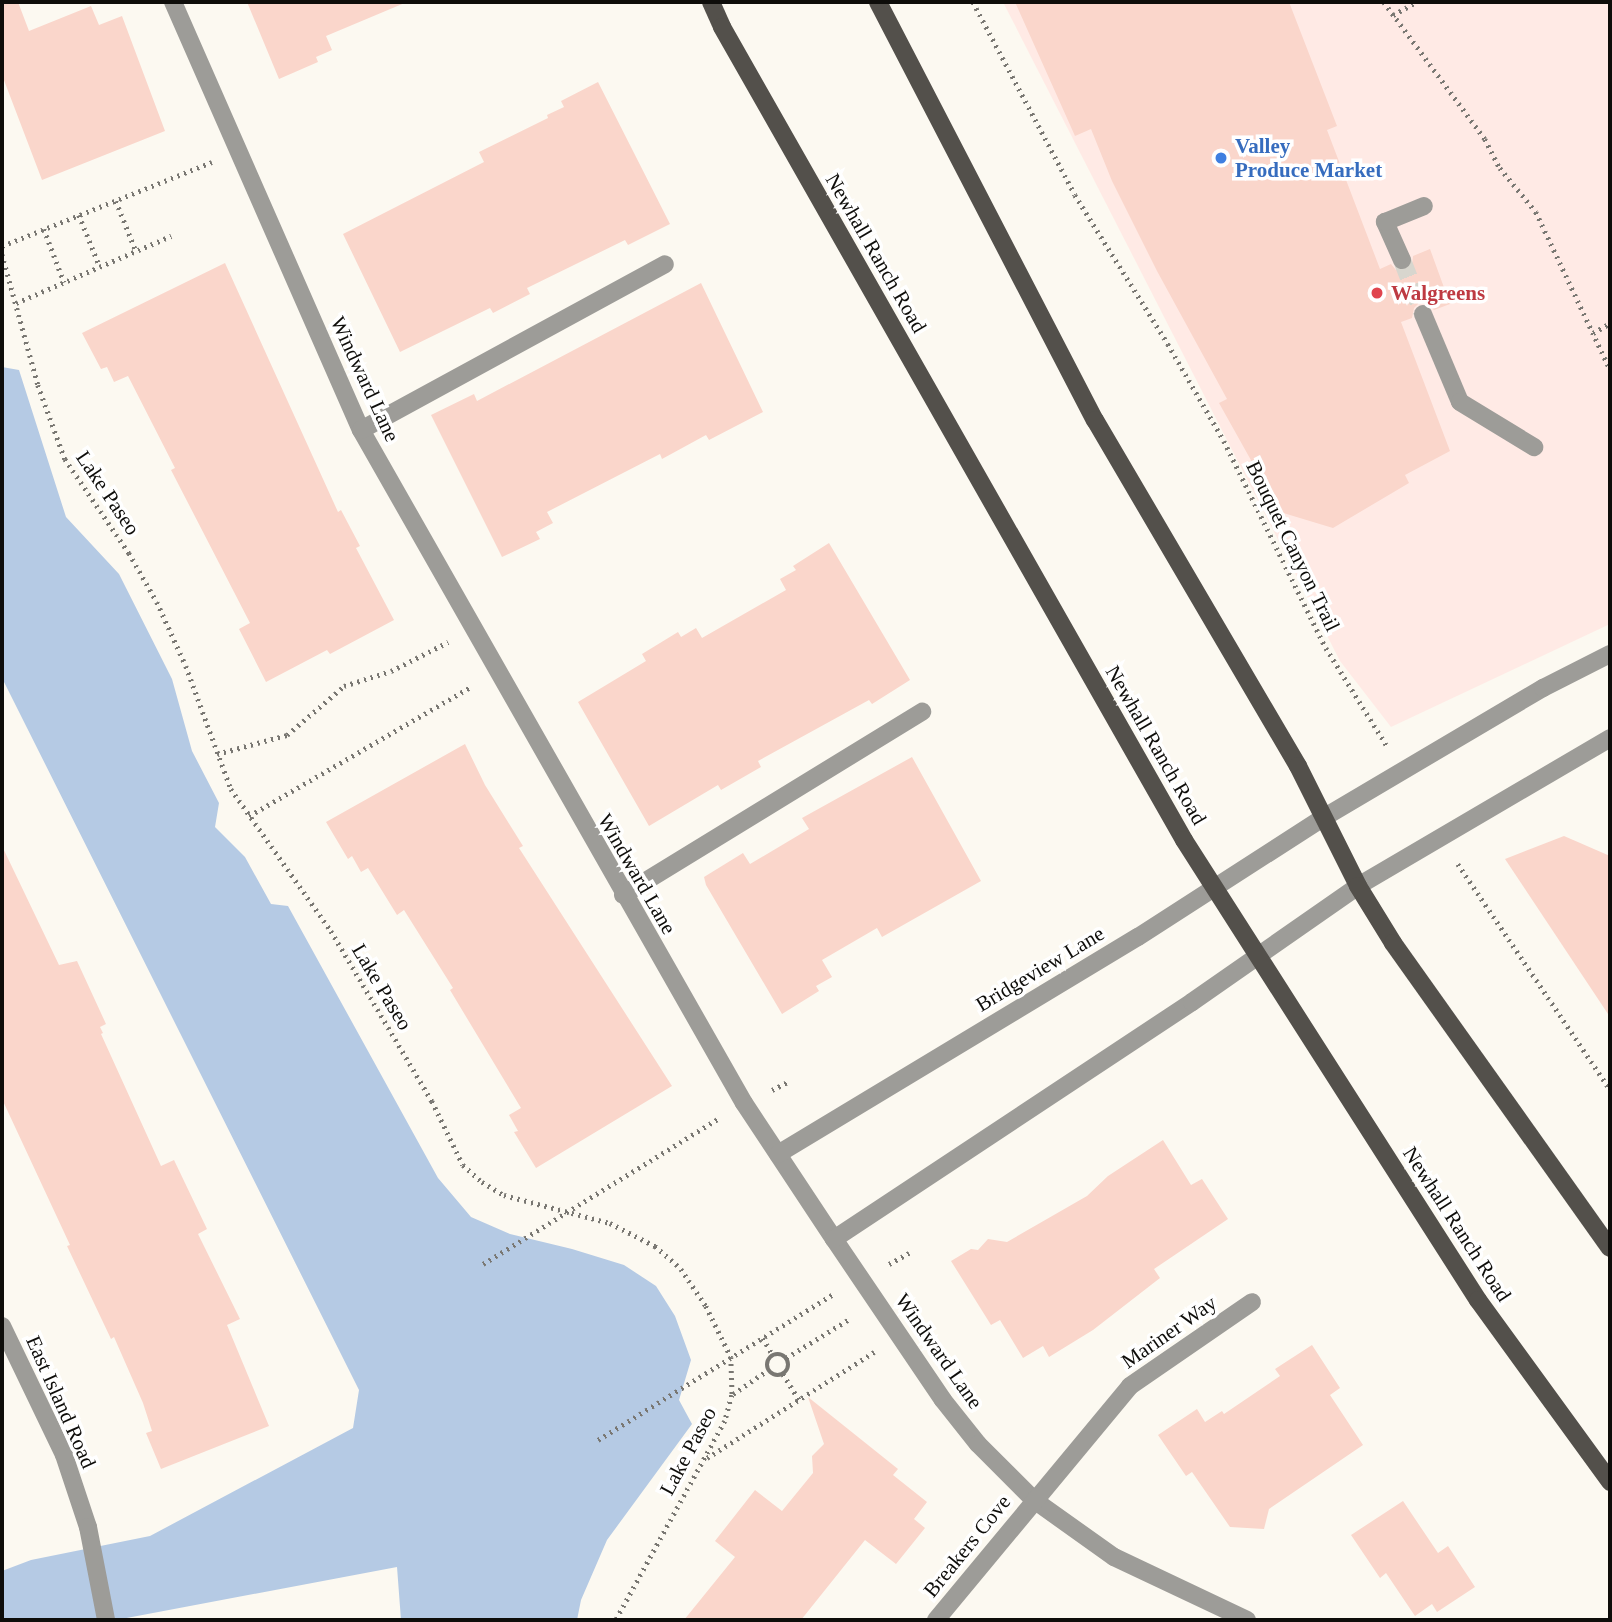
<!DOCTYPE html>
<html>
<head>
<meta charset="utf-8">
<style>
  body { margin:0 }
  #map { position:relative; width:1612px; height:1622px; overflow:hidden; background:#fcf9f1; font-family:Georgia,serif }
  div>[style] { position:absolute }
  .commercial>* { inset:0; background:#ffeae5 }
  .water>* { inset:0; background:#b5cae4 }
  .building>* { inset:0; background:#fad6cb }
  .minor-tunnel>* { height:18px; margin-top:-9px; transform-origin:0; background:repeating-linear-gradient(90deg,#d8d6ce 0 18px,transparent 0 27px) }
  .path>* { height:4.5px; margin-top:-2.25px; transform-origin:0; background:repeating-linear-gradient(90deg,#797772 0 2px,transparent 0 7px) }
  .path>.ring { margin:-2.25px; padding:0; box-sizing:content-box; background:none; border:4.5px solid #797772; border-radius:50% }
  .minor>* { height:18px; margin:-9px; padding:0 9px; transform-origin:9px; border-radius:9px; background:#9d9c98 }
  .major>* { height:18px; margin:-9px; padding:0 9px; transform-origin:9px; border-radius:9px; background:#53504b }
  .dots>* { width:19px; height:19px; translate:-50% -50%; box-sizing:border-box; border:4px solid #fff; border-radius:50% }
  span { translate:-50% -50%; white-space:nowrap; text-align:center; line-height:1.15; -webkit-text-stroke:7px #fff; paint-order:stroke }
  .shop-label { font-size:21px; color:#366cbe; font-weight:700 }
  .left { translate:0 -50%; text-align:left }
  .street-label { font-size:21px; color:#0e0d0a }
  .health-label { font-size:21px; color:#be3a42; font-weight:700 }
  .frame { position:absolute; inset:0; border:4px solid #0e0d0a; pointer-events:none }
</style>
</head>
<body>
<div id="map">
  <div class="commercial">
    <i style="clip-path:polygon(1003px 2px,1610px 2px,1610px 624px,1391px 727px,1340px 661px)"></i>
  </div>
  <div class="water">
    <i style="clip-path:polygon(2px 367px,19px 370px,66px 517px,119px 574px,172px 679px,192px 751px,219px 803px,215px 827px,245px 857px,271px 904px,288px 906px,438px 1178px,471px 1217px,510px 1234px,572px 1249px,624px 1265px,656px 1286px,675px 1316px,691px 1360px,679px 1400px,692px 1424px,607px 1540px,581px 1600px,577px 1620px,401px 1620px,397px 1567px,116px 1620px,2px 1620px,2px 1571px,31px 1560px,150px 1536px,353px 1428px,359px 1390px,2px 678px)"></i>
  </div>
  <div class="building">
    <i style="clip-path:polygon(2px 2px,18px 2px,29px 31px,91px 6px,99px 25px,122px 16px,165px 131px,42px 180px,2px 75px)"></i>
    <i style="clip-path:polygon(247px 2px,407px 2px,326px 36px,332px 50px,316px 57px,318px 62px,279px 79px)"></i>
    <i style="clip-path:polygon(1015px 2px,1289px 2px,1337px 126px,1327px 130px,1380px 269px,1391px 264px,1396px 270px,1406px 271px,1412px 266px,1413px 256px,1430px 249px,1450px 304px,1434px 310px,1429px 305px,1419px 303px,1414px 308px,1412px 318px,1401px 322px,1450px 451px,1405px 475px,1409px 483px,1333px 528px,1280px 512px,1219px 403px,1227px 399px,1157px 271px,1112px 181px,1091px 129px,1075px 136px)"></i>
    <i style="clip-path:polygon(598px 82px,670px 224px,628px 245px,625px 240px,527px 288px,530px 294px,493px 313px,490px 308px,400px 352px,343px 234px,484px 162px,479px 152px,548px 118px,547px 115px,564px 107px,561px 101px)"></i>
    <i style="clip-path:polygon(225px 263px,338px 512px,341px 510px,360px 546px,356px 548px,394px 620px,330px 654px,327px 650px,266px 682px,239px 629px,250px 623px,171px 470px,175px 468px,128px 376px,114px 382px,107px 367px,101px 369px,82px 333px)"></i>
    <i style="clip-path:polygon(701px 283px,763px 412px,709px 440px,706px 435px,662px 459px,660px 454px,547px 512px,553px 523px,536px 532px,540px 539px,502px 557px,431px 415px,474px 394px,477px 401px)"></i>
    <i style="clip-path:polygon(829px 543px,910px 680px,872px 704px,869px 700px,758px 761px,761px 767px,721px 790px,718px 785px,649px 826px,578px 702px,646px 661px,642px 654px,678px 632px,681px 637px,696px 628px,702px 638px,786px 590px,780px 579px,796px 570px,793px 566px)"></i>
    <i style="clip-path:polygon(465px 744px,485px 785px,523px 846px,519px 848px,672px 1086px,536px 1168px,514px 1132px,518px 1131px,509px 1115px,521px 1108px,450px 990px,453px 988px,404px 910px,397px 915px,368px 868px,361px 872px,352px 856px,348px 859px,326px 822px)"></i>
    <i style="clip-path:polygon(912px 757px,981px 881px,882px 937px,877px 928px,822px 960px,832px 977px,816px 986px,819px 991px,782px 1014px,706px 885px,704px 877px,743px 853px,750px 864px,809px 829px,802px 818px)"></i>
    <i style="clip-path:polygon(1564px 836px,1610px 856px,1610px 1017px,1505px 859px)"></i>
    <i style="clip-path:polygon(2px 846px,59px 965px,77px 961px,106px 1024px,100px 1027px,103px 1033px,101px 1034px,161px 1166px,174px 1160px,207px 1229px,198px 1234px,240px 1319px,227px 1325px,269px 1426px,161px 1469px,146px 1433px,152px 1431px,143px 1403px,114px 1337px,111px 1339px,67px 1246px,70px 1245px,2px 1099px)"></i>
    <i style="clip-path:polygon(1163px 1140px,1191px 1185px,1202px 1179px,1228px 1219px,1154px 1269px,1160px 1278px,1093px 1330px,1049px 1357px,1043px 1346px,1023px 1358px,1000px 1320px,991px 1325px,951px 1261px,971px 1249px,978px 1250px,988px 1239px,1007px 1242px,1087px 1196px,1108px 1176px)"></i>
    <i style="clip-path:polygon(1312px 1345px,1340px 1388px,1330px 1395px,1363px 1445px,1269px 1509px,1264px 1529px,1230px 1527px,1192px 1472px,1186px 1476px,1158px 1435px,1197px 1409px,1205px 1422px,1222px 1411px,1224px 1414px,1280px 1376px,1275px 1369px)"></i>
    <i style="clip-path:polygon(808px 1397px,898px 1469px,893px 1475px,927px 1502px,914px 1519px,925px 1528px,896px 1564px,865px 1540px,801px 1620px,684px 1620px,735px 1557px,715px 1541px,755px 1490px,782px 1511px,813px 1473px,812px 1456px,824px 1444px)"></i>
    <i style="clip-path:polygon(1403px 1501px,1438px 1553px,1448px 1546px,1475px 1587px,1437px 1612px,1432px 1604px,1415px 1616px,1386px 1573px,1380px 1578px,1351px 1535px)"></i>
  </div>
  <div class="minor-tunnel">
    <i style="left:1402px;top:260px;width:58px;rotate:68.7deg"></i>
  </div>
  <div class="path">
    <i style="left:973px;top:2px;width:218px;rotate:62.1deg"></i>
    <i style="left:1075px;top:195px;width:176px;rotate:58deg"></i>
    <i style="left:1168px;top:344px;width:112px;rotate:60deg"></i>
    <i style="left:1224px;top:441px;width:231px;rotate:63.8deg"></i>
    <i style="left:1326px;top:648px;width:115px;rotate:58.1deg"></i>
    <i style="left:1384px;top:2px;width:170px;rotate:53.6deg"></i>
    <i style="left:1485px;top:139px;width:33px;rotate:63deg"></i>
    <i style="left:1500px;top:168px;width:57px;rotate:50.7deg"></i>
    <i style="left:1536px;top:212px;width:174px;rotate:64.8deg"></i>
    <i style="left:1393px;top:15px;width:26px;rotate:-29deg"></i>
    <i style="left:116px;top:201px;width:54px;rotate:68.2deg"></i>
    <i style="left:79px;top:215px;width:56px;rotate:68deg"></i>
    <i style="left:44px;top:229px;width:57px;rotate:69.3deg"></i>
    <i style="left:2px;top:246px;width:226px;rotate:-21.8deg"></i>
    <i style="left:2px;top:254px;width:136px;rotate:74.6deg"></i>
    <i style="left:38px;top:385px;width:79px;rotate:70deg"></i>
    <i style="left:65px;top:459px;width:114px;rotate:55.8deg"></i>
    <i style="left:129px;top:553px;width:56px;rotate:60.3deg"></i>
    <i style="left:157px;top:602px;width:70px;rotate:65.6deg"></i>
    <i style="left:186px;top:666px;width:131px;rotate:69.9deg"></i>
    <i style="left:231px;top:789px;width:174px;rotate:54.8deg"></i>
    <i style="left:331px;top:931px;width:198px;rotate:59.3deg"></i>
    <i style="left:432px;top:1101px;width:71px;rotate:64.2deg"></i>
    <i style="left:463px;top:1165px;width:25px;rotate:42deg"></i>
    <i style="left:482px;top:1182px;width:26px;rotate:31deg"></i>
    <i style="left:504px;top:1195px;width:110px;rotate:14.8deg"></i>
    <i style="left:610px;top:1223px;width:51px;rotate:27.1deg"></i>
    <i style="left:655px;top:1246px;width:35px;rotate:41deg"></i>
    <i style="left:681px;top:1269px;width:45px;rotate:56deg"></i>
    <i style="left:706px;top:1306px;width:57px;rotate:63.9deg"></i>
    <i style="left:731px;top:1357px;width:38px;rotate:88deg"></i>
    <i style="left:732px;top:1395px;width:27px;rotate:105deg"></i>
    <i style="left:725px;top:1421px;width:227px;rotate:118.7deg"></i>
    <i style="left:16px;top:303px;width:169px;rotate:-23.4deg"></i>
    <i style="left:1593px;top:333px;width:20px;rotate:-30deg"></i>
    <i style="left:217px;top:754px;width:73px;rotate:-15.2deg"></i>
    <i style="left:287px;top:735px;width:75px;rotate:-40.7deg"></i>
    <i style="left:344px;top:686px;width:49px;rotate:-17.7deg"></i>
    <i style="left:391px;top:671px;width:64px;rotate:-27deg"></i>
    <i style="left:249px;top:816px;width:258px;rotate:-30.2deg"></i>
    <i style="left:1458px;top:864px;width:272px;rotate:56deg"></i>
    <i style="left:772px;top:1090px;width:18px;rotate:-27deg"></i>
    <i style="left:483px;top:1264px;width:276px;rotate:-31.7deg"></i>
    <i style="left:889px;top:1264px;width:23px;rotate:-29deg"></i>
    <i style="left:763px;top:1338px;width:20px;rotate:60deg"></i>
    <i class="ring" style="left:767px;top:1354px;width:17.5px;height:17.5px"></i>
    <i style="left:786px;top:1358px;width:76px;rotate:-31.6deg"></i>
    <i style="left:783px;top:1374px;width:31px;rotate:58deg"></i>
    <i style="left:733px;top:1394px;width:42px;rotate:-34.4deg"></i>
    <i style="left:598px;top:1440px;width:279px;rotate:-31.8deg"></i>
    <i style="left:707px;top:1458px;width:198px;rotate:-32.4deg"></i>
  </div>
  <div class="minor">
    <i style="left:173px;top:2px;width:467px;rotate:66.3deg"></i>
    <i style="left:361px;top:430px;width:774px;rotate:60.36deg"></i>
    <i style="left:744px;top:1103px;width:163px;rotate:56.5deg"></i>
    <i style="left:834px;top:1239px;width:194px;rotate:55.9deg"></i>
    <i style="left:943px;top:1400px;width:56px;rotate:51.5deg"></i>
    <i style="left:978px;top:1444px;width:79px;rotate:45deg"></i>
    <i style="left:1034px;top:1500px;width:98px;rotate:35.5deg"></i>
    <i style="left:1114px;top:1557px;width:147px;rotate:25.3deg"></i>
    <i style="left:1402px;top:260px;width:42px;rotate:-114.1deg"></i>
    <i style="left:1385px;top:222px;width:42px;rotate:-22.3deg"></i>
    <i style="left:1423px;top:314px;width:95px;rotate:67.2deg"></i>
    <i style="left:1460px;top:402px;width:87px;rotate:31.3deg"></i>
    <i style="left:361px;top:430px;width:346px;rotate:-28.6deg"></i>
    <i style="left:623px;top:895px;width:351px;rotate:-31.5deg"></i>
    <i style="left:778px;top:1154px;width:420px;rotate:-31.1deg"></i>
    <i style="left:1138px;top:937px;width:220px;rotate:-32.8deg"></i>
    <i style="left:1323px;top:818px;width:256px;rotate:-30.6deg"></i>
    <i style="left:1543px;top:688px;width:75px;rotate:-26.9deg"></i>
    <i style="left:834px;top:1239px;width:429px;rotate:-33.5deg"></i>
    <i style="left:1192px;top:1002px;width:203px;rotate:-34.9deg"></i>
    <i style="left:1358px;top:886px;width:292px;rotate:-30.4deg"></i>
    <i style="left:2px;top:1326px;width:143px;rotate:64.3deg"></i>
    <i style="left:64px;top:1455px;width:76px;rotate:71.6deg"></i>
    <i style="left:88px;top:1527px;width:95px;rotate:79deg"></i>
    <i style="left:936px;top:1620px;width:304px;rotate:-50.3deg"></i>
    <i style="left:1130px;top:1386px;width:148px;rotate:-34.5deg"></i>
  </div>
  <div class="major">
    <i style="left:711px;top:2px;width:27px;rotate:66deg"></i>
    <i style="left:722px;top:27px;width:935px;rotate:60.39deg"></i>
    <i style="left:1184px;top:840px;width:546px;rotate:57.42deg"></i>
    <i style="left:1478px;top:1300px;width:225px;rotate:54deg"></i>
    <i style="left:878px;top:2px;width:471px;rotate:62.6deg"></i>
    <i style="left:1095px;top:420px;width:401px;rotate:59.6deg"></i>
    <i style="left:1298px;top:766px;width:134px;rotate:63.4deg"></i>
    <i style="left:1358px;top:886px;width:67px;rotate:58.4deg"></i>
    <i style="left:1393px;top:943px;width:374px;rotate:54.6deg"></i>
  </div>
  <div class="dots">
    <i style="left:1221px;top:158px;background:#3f7fe0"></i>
    <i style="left:1377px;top:293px;background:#e0444e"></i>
  </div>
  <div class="shop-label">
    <span class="left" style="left:1235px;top:158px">Valley<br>Produce Market</span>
  </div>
  <div class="street-label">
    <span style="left:876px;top:253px;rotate:60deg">Newhall Ranch Road</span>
    <span style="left:365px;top:379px;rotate:65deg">Windward Lane</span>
    <span style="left:108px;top:493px;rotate:56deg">Lake Paseo</span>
    <span style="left:1293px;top:546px;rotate:64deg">Bouquet Canyon Trail</span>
    <span style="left:1156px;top:745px;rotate:60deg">Newhall Ranch Road</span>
    <span style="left:637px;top:874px;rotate:60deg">Windward Lane</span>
    <span style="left:1040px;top:969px;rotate:-31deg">Bridgeview Lane</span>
    <span style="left:382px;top:987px;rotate:59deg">Lake Paseo</span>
    <span style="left:1457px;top:1224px;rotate:57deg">Newhall Ranch Road</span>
    <span style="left:1169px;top:1332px;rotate:-35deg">Mariner Way</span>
    <span style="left:939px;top:1351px;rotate:55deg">Windward Lane</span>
    <span style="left:61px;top:1402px;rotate:66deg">East Island Road</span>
    <span style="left:688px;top:1451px;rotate:-62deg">Lake Paseo</span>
    <span style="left:967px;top:1546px;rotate:-51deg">Breakers Cove</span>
  </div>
  <div class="health-label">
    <span class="left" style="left:1391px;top:293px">Walgreens</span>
  </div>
  <div class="frame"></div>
</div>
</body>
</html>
